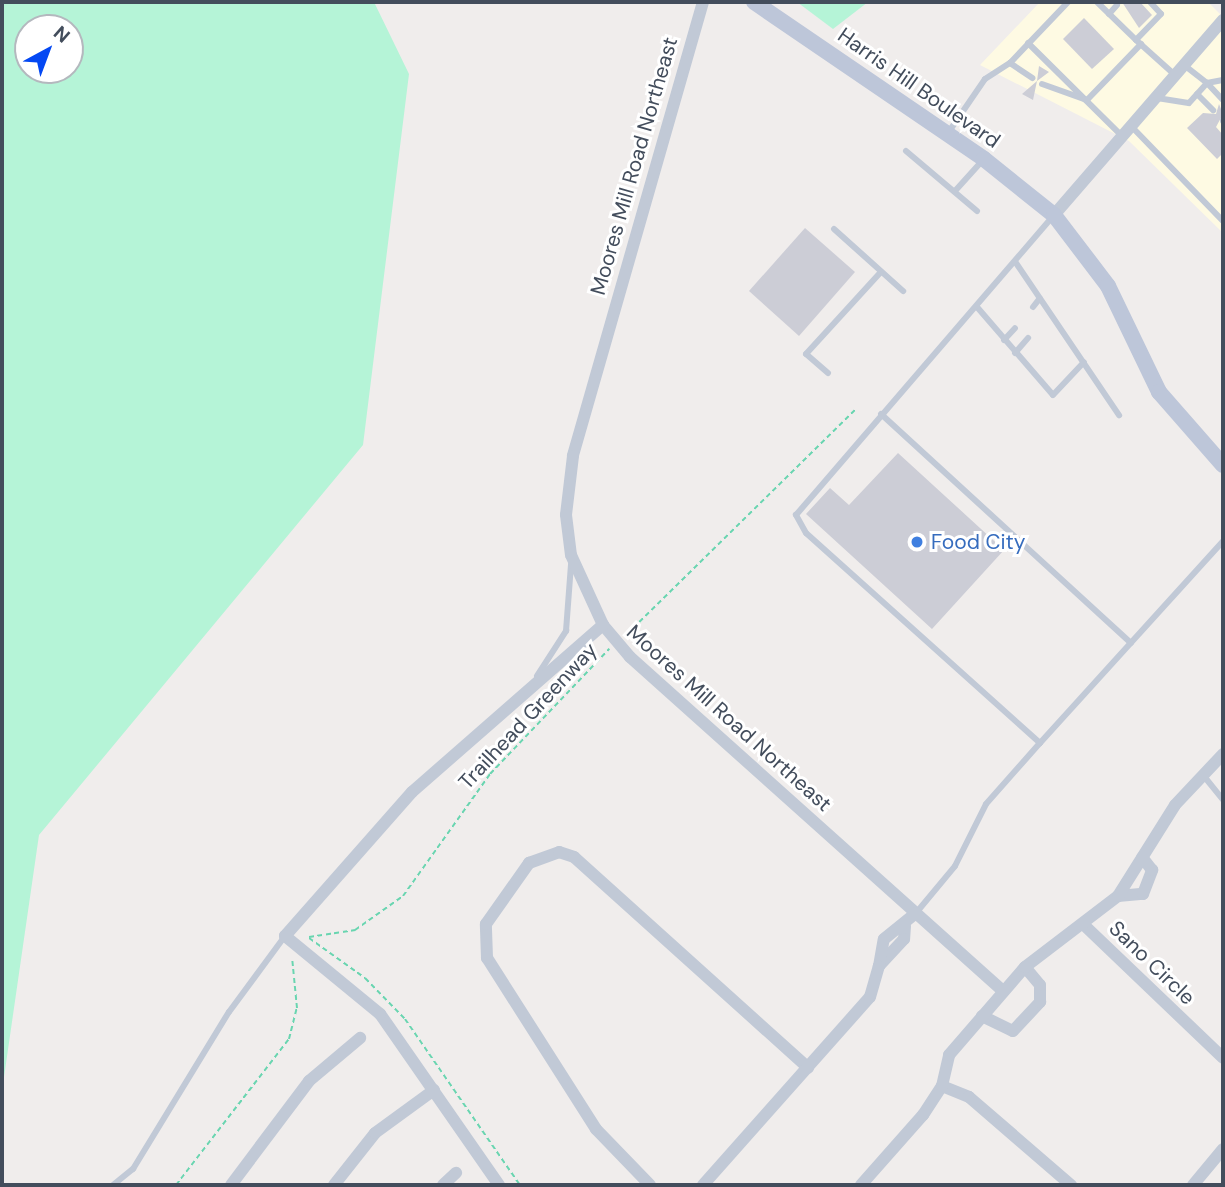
<!DOCTYPE html>
<html>
<head>
<meta charset="utf-8">
<style>
  body { margin:0 }
  #map { position:relative; width:1225px; height:1187px; overflow:hidden; background:#f0edec; font-family:"DM Sans",sans-serif }
  div>[style] { position:absolute }
  .commercial>* { inset:0; background:#fefae3 }
  .green>* { inset:0; background:#b5f4d7 }
  .building>* { inset:0; background:#cccdd6 }
  .path>* { height:2px; margin-top:-1px; transform-origin:0; background:repeating-linear-gradient(90deg,#69d5b0 0 5px,transparent 0 8.5px) }
  .lane>* { height:6px; margin:-3px; padding:0 3px; transform-origin:3px; border-radius:3px; background:#c1c9d6 }
  .street>* { height:12px; margin:-6px; padding:0 6px; transform-origin:6px; border-radius:6px; background:#c1c9d6 }
  .secondary>* { height:16px; margin:-8px; padding:0 8px; transform-origin:8px; border-radius:8px; background:#bdc6d9 }
  .dots>* { width:19px; height:19px; translate:-50% -50%; box-sizing:border-box; border:4px solid #fff; border-radius:50% }
  span { translate:-50% -50%; white-space:nowrap; text-align:center; line-height:1.15; -webkit-text-stroke:6px #fff; paint-order:stroke }
  .street-label { font-size:21px; color:#434d5c }
  .shop-label { font-size:21px; color:#366cbe }
  .left { translate:0 -50%; text-align:left }
  .frame { position:absolute; inset:0; border:4px solid #434d5c; pointer-events:none }
  .north { position:absolute; left:14px; top:14px; width:70px; height:70px; box-sizing:border-box; background:#fff; border:2px solid #b4b8be; border-radius:50%; rotate:41deg; font-size:19px; font-weight:700; line-height:28px; text-align:center; color:#434d5c }
  .north::after { content:''; display:block; margin:auto; width:24px; height:32px; background:#0448f3; clip-path:polygon(50% 0,100% 100%,50% 72%,0 100%) }
</style>
</head>
<body>
<div id="map">
  <div class="commercial">
    <i style="clip-path:polygon(1040px 2px,1208px 2px,1223px 17px,1223px 233px,1129px 141px,980px 65px)"></i>
  </div>
  <div class="green">
    <i style="clip-path:polygon(evenodd,2px 2px,374px 2px,409px 74px,363px 445px,39px 835px,2px 1091px,2px 2px,28px 28px,70px 28px,70px 70px,28px 70px,28px 28px)"></i>
    <i style="clip-path:polygon(797px 2px,868px 2px,833px 29px)"></i>
  </div>
  <div class="building">
    <i style="clip-path:polygon(1122px 2px,1140px 2px,1152px 15px,1139px 28px)"></i>
    <i style="clip-path:polygon(1084px 18px,1114px 49px,1092px 69px,1063px 39px)"></i>
    <i style="clip-path:polygon(1039px 66px,1049px 72px,1037px 81px,1033px 100px,1022px 94px,1037px 81px)"></i>
    <i style="clip-path:polygon(1219px 104px,1223px 114px,1216px 127px,1223px 135px,1223px 153px,1217px 159px,1187px 128px,1203px 113px,1216px 114px)"></i>
    <i style="clip-path:polygon(805px 228px,855px 272px,799px 336px,749px 291px)"></i>
    <i style="clip-path:polygon(898px 453px,1004px 550px,932px 629px,806px 514px,830px 488px,849px 505px)"></i>
  </div>
  <div class="path">
    <i style="left:627px;top:634px;width:322px;rotate:-44.5deg"></i>
    <i style="left:309px;top:937px;width:47px;rotate:-8.7deg"></i>
    <i style="left:355px;top:930px;width:59px;rotate:-35.3deg"></i>
    <i style="left:403px;top:896px;width:150px;rotate:-54.5deg"></i>
    <i style="left:490px;top:774px;width:173px;rotate:-46.4deg"></i>
    <i style="left:309px;top:938px;width:69px;rotate:35.5deg"></i>
    <i style="left:365px;top:978px;width:57px;rotate:45.7deg"></i>
    <i style="left:405px;top:1019px;width:202px;rotate:55.3deg"></i>
    <i style="left:176px;top:1185px;width:185px;rotate:-52.3deg"></i>
    <i style="left:289px;top:1039px;width:32px;rotate:-76deg"></i>
    <i style="left:297px;top:1008px;width:51px;rotate:-95.6deg"></i>
  </div>
  <div class="lane">
    <i style="left:1097px;top:2px;width:54px;rotate:44.3deg"></i>
    <i style="left:1150px;top:2px;width:16px;rotate:47deg"></i>
    <i style="left:1161px;top:14px;width:36px;rotate:134deg"></i>
    <i style="left:1136px;top:40px;width:52px;rotate:41.9deg"></i>
    <i style="left:1109px;top:14px;width:12px;rotate:-48deg"></i>
    <i style="left:1028px;top:43px;width:132px;rotate:44.7deg"></i>
    <i style="left:1010px;top:63px;width:27px;rotate:34deg"></i>
    <i style="left:1207px;top:83px;width:23px;rotate:47deg"></i>
    <i style="left:1207px;top:83px;width:16px;rotate:-11deg"></i>
    <i style="left:1042px;top:84px;width:48px;rotate:19.6deg"></i>
    <i style="left:1087px;top:100px;width:78px;rotate:-46deg"></i>
    <i style="left:1197px;top:94px;width:23px;rotate:45deg"></i>
    <i style="left:1157px;top:98px;width:32px;rotate:9deg"></i>
    <i style="left:1189px;top:103px;width:27px;rotate:-48deg"></i>
    <i style="left:1207px;top:83px;width:29px;rotate:-142deg"></i>
    <i style="left:1223px;top:120px;width:1px;rotate:90deg"></i>
    <i style="left:1131px;top:126px;width:132px;rotate:45.9deg"></i>
    <i style="left:948px;top:133px;width:65px;rotate:-55.6deg"></i>
    <i style="left:985px;top:79px;width:30px;rotate:-33deg"></i>
    <i style="left:1010px;top:63px;width:84px;rotate:-46.4deg"></i>
    <i style="left:906px;top:151px;width:93px;rotate:40.2deg"></i>
    <i style="left:955px;top:191px;width:42px;rotate:-47.9deg"></i>
    <i style="left:834px;top:229px;width:93px;rotate:41.9deg"></i>
    <i style="left:1016px;top:263px;width:184px;rotate:55.9deg"></i>
    <i style="left:977px;top:307px;width:116px;rotate:49.2deg"></i>
    <i style="left:1053px;top:395px;width:45px;rotate:-46.8deg"></i>
    <i style="left:1033px;top:307px;width:11px;rotate:-52deg"></i>
    <i style="left:1004px;top:340px;width:16px;rotate:-47deg"></i>
    <i style="left:1015px;top:353px;width:20px;rotate:-49deg"></i>
    <i style="left:828px;top:373px;width:29px;rotate:-139deg"></i>
    <i style="left:806px;top:354px;width:111px;rotate:-47.6deg"></i>
    <i style="left:881px;top:414px;width:339px;rotate:42.5deg"></i>
    <i style="left:537px;top:676px;width:54px;rotate:-57.2deg"></i>
    <i style="left:566px;top:631px;width:67px;rotate:-85.7deg"></i>
    <i style="left:1040px;top:743px;width:273px;rotate:-47.8deg"></i>
    <i style="left:1203px;top:775px;width:32px;rotate:51deg"></i>
    <i style="left:916px;top:913px;width:61px;rotate:-50.3deg"></i>
    <i style="left:955px;top:866px;width:69px;rotate:-63.4deg"></i>
    <i style="left:986px;top:804px;width:81px;rotate:-48.5deg"></i>
    <i style="left:1040px;top:743px;width:314px;rotate:-138.1deg"></i>
    <i style="left:806px;top:533px;width:21px;rotate:-119deg"></i>
    <i style="left:796px;top:515px;width:394px;rotate:-49.3deg"></i>
    <i style="left:113px;top:1185px;width:26px;rotate:-39deg"></i>
    <i style="left:133px;top:1169px;width:184px;rotate:-58.6deg"></i>
    <i style="left:229px;top:1012px;width:94px;rotate:-53.6deg"></i>
  </div>
  <div class="street">
    <i style="left:703px;top:2px;width:472px;rotate:106deg"></i>
    <i style="left:573px;top:456px;width:59px;rotate:96.8deg"></i>
    <i style="left:566px;top:515px;width:40px;rotate:82.9deg"></i>
    <i style="left:571px;top:555px;width:77px;rotate:65.4deg"></i>
    <i style="left:603px;top:625px;width:42px;rotate:49.8deg"></i>
    <i style="left:630px;top:657px;width:501px;rotate:41.84deg"></i>
    <i style="left:1054px;top:215px;width:258px;rotate:-49.1deg"></i>
    <i style="left:1118px;top:896px;width:25px;rotate:-5deg"></i>
    <i style="left:1143px;top:894px;width:26px;rotate:-69deg"></i>
    <i style="left:1152px;top:870px;width:16px;rotate:-128deg"></i>
    <i style="left:1084px;top:925px;width:192px;rotate:43.7deg"></i>
    <i style="left:905px;top:926px;width:13px;rotate:94deg"></i>
    <i style="left:904px;top:939px;width:37px;rotate:133deg"></i>
    <i style="left:879px;top:966px;width:27px;rotate:-80deg"></i>
    <i style="left:884px;top:939px;width:41px;rotate:-39.1deg"></i>
    <i style="left:982px;top:1016px;width:34px;rotate:26deg"></i>
    <i style="left:1013px;top:1031px;width:40px;rotate:-47deg"></i>
    <i style="left:1040px;top:1002px;width:17px;rotate:-90deg"></i>
    <i style="left:1040px;top:985px;width:23px;rotate:-130deg"></i>
    <i style="left:942px;top:1086px;width:29px;rotate:22deg"></i>
    <i style="left:969px;top:1097px;width:135px;rotate:40.8deg"></i>
    <i style="left:231px;top:1185px;width:130px;rotate:-53.1deg"></i>
    <i style="left:309px;top:1081px;width:67px;rotate:-40.1deg"></i>
    <i style="left:334px;top:1185px;width:66px;rotate:-51.7deg"></i>
    <i style="left:375px;top:1133px;width:73px;rotate:-36.1deg"></i>
    <i style="left:443px;top:1185px;width:18px;rotate:-43deg"></i>
    <i style="left:499px;top:1185px;width:208px;rotate:-124.8deg"></i>
    <i style="left:380px;top:1014px;width:123px;rotate:-140.6deg"></i>
    <i style="left:285px;top:936px;width:192px;rotate:-48.6deg"></i>
    <i style="left:412px;top:792px;width:254px;rotate:-41.2deg"></i>
    <i style="left:650px;top:1185px;width:78px;rotate:-134deg"></i>
    <i style="left:596px;top:1129px;width:203px;rotate:-122.5deg"></i>
    <i style="left:487px;top:958px;width:34px;rotate:-92deg"></i>
    <i style="left:486px;top:924px;width:75px;rotate:-54.8deg"></i>
    <i style="left:529px;top:863px;width:32px;rotate:-20deg"></i>
    <i style="left:559px;top:852px;width:16px;rotate:18deg"></i>
    <i style="left:574px;top:857px;width:315px;rotate:42deg"></i>
    <i style="left:703px;top:1185px;width:251px;rotate:-48.4deg"></i>
    <i style="left:870px;top:997px;width:32px;rotate:-74deg"></i>
    <i style="left:861px;top:1185px;width:94px;rotate:-48.5deg"></i>
    <i style="left:923px;top:1115px;width:35px;rotate:-57deg"></i>
    <i style="left:942px;top:1086px;width:32px;rotate:-77deg"></i>
    <i style="left:949px;top:1055px;width:116px;rotate:-49.2deg"></i>
    <i style="left:1025px;top:967px;width:117px;rotate:-37.4deg"></i>
    <i style="left:1118px;top:896px;width:107px;rotate:-57.9deg"></i>
    <i style="left:1175px;top:805px;width:70px;rotate:-46.7deg"></i>
    <i style="left:1193px;top:1185px;width:47px;rotate:-50.2deg"></i>
  </div>
  <div class="secondary">
    <i style="left:754px;top:2px;width:278px;rotate:34.3deg"></i>
    <i style="left:984px;top:159px;width:90px;rotate:38.7deg"></i>
    <i style="left:1054px;top:215px;width:89px;rotate:52.7deg"></i>
    <i style="left:1108px;top:286px;width:118px;rotate:64.3deg"></i>
    <i style="left:1159px;top:392px;width:97px;rotate:48.8deg"></i>
  </div>
  <div class="dots">
    <i style="left:917px;top:542px;background:#3f7fe0"></i>
  </div>
  <div class="street-label">
    <span style="left:919px;top:88px;rotate:35deg">Harris Hill Boulevard</span>
    <span style="left:634px;top:166px;rotate:-74deg">Moores Mill Road Northeast</span>
    <span style="left:528px;top:716px;rotate:-47deg">Trailhead Greenway</span>
    <span style="left:729px;top:718px;rotate:42deg">Moores Mill Road Northeast</span>
    <span style="left:1152px;top:963px;rotate:44deg">Sano Circle</span>
  </div>
  <div class="shop-label">
    <span class="left" style="left:931px;top:542px">Food City</span>
  </div>
  <div class="frame"></div>
  <div class="north">N</div>
</div>
</body>
</html>
